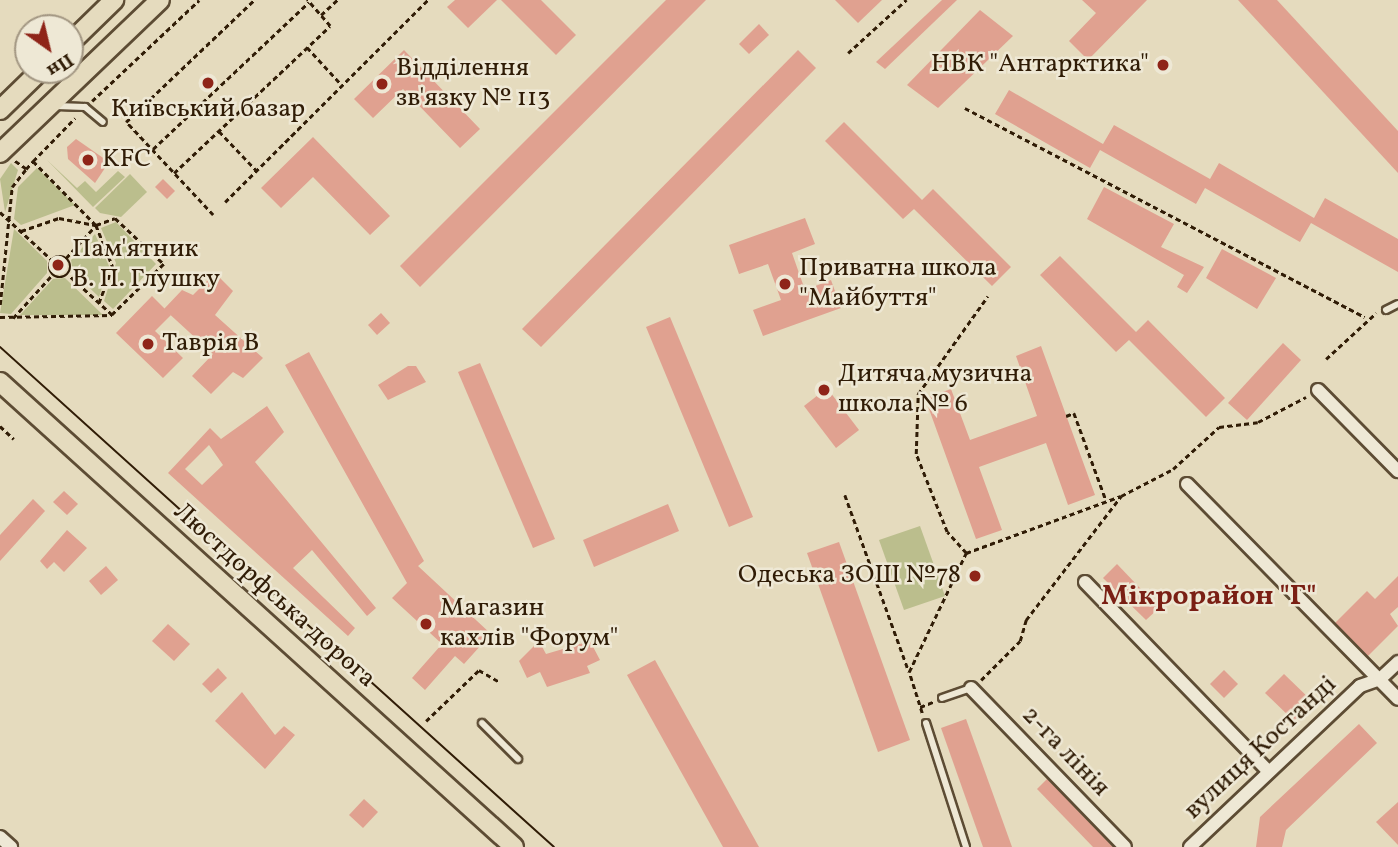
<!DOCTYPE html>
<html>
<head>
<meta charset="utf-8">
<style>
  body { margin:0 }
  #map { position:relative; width:1398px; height:847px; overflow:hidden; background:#e5dbbe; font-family:Vollkorn,serif }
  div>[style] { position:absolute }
  .green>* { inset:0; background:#bbbe8d }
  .building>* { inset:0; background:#e0a190 }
  .path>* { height:2.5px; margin-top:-1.25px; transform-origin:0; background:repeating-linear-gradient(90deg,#301c06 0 5px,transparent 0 8.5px) }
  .path>.ring { margin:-1.25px; padding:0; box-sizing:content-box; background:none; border:2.5px solid #301c06; border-radius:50% }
  .roads { filter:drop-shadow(2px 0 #5d4c34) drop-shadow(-2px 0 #5d4c34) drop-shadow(0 2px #5d4c34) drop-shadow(0 -2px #5d4c34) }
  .lane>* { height:6px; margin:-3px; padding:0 3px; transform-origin:3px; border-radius:3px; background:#eee8d5 }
  .street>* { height:12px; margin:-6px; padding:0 6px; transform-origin:6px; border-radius:6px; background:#eee8d5 }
  .primary>* { height:18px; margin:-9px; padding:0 9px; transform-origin:9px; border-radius:9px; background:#e5dbbe }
  .tram>* { height:2px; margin:-1px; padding:0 1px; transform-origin:1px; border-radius:1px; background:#301c06 }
  .dots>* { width:19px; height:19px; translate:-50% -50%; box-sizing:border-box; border:4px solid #eee8d5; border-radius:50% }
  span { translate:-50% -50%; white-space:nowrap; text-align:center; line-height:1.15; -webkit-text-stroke:5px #eee8d5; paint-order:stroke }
  .poi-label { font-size:26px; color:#301c06 }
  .right { translate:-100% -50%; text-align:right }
  .left { translate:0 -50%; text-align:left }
  .street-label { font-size:26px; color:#301c06 }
  .neighbourhood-label { font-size:28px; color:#7a1f14; font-weight:700 }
  .north { position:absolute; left:14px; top:14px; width:70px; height:70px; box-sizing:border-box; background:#eee8d5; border:2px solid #a29682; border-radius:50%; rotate:146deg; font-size:19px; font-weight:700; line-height:28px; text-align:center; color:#301c06 }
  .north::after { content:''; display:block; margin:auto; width:24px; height:32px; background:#8f2418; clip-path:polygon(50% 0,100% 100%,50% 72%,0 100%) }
</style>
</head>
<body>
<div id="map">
  <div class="green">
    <i style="clip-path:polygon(47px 160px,77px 188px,85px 181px,96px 192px,118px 171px,125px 177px,93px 207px)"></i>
    <i style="clip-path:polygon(11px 163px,18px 170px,5px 212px,0 179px)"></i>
    <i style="clip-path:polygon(37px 168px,75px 205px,21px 225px,14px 219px,18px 187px)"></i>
    <i style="clip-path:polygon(130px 174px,147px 192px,121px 217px,100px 213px,95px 208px)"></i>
    <i style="clip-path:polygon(116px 222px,156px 264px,113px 309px,104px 301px,116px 263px,101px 228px)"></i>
    <i style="clip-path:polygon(14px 229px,47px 261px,47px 273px,11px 314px,0 313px)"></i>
    <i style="clip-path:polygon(95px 234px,109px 266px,99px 297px,73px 272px,71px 260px)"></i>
    <i style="clip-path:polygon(65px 278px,103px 315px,20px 315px,53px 279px)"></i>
    <i style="clip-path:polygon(920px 526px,945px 596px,904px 610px,879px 540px)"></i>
  </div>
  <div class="building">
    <i style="clip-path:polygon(455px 0,497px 0,468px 28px,447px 7px)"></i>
    <i style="clip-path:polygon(501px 0,541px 0,576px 35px,556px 55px)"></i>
    <i style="clip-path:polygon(666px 0,706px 0,420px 287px,400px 266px)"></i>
    <i style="clip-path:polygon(835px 0,882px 0,858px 23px)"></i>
    <i style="clip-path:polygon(942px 0,957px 0,885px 69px,876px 62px)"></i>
    <i style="clip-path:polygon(1082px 0,1147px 0,1088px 60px,1069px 41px,1096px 13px)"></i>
    <i style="clip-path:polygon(1238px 0,1277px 0,1398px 131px,1398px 173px)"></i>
    <i style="clip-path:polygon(980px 10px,1013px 36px,938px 108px,907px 85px)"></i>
    <i style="clip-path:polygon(759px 24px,769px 35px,749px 54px,739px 44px)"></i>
    <i style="clip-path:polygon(404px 50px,480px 129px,460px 148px,403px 89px,373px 118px,354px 99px)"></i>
    <i style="clip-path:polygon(798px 50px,816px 68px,541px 347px,522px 329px)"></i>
    <i style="clip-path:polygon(1009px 90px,1103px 144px,1114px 125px,1210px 179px,1219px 163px,1314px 218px,1325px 198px,1398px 239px,1398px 272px,1311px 223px,1300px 242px,1205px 188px,1196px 204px,1100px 150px,1090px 168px,995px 114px)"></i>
    <i style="clip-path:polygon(844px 122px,922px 200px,933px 189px,1011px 267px,992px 286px,914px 209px,903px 219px,825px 141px)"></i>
    <i style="clip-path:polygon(313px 137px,390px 216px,370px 235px,313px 177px,281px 208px,261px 188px)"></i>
    <i style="clip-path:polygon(76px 139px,109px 162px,95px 183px,68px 159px,67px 147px)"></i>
    <i style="clip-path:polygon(163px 179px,175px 191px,167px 199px,155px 187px)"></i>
    <i style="clip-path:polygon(1104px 187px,1174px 224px,1161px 247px,1204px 267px,1187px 293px,1177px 287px,1184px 275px,1087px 219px)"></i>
    <i style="clip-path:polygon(805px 218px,815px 244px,792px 253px,805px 290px,831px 280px,841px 308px,763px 336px,753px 310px,781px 300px,768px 264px,739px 274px,729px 245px)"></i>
    <i style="clip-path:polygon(1222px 249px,1276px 278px,1257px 309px,1206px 278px)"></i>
    <i style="clip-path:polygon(1060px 256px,1136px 332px,1148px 320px,1225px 398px,1206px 417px,1129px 340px,1116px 352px,1040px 275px)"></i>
    <i style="clip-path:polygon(215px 273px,233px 291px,215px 315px,263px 358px,243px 378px,233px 372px,211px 394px,192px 376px,213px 354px,164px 309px,182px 290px,193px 295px)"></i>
    <i style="clip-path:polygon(152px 296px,171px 315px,155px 331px,183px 358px,163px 378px,116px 333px)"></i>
    <i style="clip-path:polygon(381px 313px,390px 323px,377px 335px,368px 325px)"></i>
    <i style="clip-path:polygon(670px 317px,753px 517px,729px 527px,646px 327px)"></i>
    <i style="clip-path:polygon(1283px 343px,1301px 360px,1247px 420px,1228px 403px)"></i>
    <i style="clip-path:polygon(1041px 346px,1095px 495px,1068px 505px,1046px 443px,979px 467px,1002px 530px,976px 539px,925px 398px,951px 389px,970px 440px,1037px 416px,1016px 356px)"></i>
    <i style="clip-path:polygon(309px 352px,424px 561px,418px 566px,491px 634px,464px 664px,455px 656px,425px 690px,412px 678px,442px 644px,392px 598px,407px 583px,285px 365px)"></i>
    <i style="clip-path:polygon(480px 363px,555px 539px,533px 548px,458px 372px)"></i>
    <i style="clip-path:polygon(408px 366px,416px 366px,426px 382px,388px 400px,378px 385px)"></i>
    <i style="clip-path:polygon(827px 388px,859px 430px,836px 448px,804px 406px)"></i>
    <i style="clip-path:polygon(evenodd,267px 406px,284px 432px,255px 462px,376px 608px,367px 616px,312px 550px,293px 568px,355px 628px,348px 636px,168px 473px,210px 428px,221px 439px,267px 406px,209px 445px,223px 465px,202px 485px,185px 469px,209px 445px)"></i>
    <i style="clip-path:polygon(64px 491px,78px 504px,67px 515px,53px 502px)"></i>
    <i style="clip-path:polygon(33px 499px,45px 511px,0 561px,0 535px)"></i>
    <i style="clip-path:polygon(668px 504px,679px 531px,594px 567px,583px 540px)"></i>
    <i style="clip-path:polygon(67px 530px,87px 548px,64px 572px,54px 562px,47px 569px,40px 561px)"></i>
    <i style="clip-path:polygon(839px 542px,910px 740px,878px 752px,807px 553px)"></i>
    <i style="clip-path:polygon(1117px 564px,1159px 608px,1146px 620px,1103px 578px)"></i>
    <i style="clip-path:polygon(106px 566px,118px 580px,101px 595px,89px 581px)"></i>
    <i style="clip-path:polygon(1398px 576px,1398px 607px,1390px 614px,1398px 626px,1368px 656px,1335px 623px,1367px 591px,1375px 599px)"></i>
    <i style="clip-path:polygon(168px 624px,190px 644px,174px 661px,152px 641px)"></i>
    <i style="clip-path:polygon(539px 641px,546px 654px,590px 641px,600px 660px,587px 666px,590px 673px,547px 687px,540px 672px,527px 678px,519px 661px)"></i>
    <i style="clip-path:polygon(655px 660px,759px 847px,723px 847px,627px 675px)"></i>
    <i style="clip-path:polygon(218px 668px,227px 678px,211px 693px,202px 684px)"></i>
    <i style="clip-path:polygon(1224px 670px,1238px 684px,1224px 698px,1210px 684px)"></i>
    <i style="clip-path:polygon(1284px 674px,1313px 702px,1294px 721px,1265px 693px)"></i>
    <i style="clip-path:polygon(242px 692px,275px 735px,284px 726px,295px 735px,265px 769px,215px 721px)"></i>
    <i style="clip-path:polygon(966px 719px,1012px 847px,983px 847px,941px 728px)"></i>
    <i style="clip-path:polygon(1359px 724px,1377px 743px,1286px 830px,1282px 847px,1256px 847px,1260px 817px)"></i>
    <i style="clip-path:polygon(1047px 779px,1062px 794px,1113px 847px,1093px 847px,1037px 789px)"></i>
    <i style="clip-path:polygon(364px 799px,378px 812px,363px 828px,349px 815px)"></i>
    <i style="clip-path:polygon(1398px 802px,1398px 845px,1376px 822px)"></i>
  </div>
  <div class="path">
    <i style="left:321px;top:15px;width:22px;rotate:-43deg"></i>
    <i style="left:307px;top:47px;width:52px;rotate:47.4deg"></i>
    <i style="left:848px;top:53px;width:79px;rotate:-42.4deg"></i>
    <i style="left:92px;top:101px;width:147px;rotate:-43.3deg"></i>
    <i style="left:965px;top:108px;width:451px;rotate:27.6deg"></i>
    <i style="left:219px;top:131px;width:55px;rotate:46.5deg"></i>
    <i style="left:153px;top:149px;width:214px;rotate:-43.3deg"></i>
    <i style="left:33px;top:161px;width:60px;rotate:-45.7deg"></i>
    <i style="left:26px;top:169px;width:11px;rotate:-49deg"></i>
    <i style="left:33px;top:161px;width:90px;rotate:45.5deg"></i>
    <i style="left:174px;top:173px;width:214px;rotate:-43.3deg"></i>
    <i style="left:330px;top:26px;width:35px;rotate:-131deg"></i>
    <i style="left:225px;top:202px;width:286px;rotate:-44.9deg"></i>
    <i style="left:0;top:212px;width:71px;rotate:42.7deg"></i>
    <i style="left:213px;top:215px;width:127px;rotate:-133.1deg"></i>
    <i style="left:126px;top:122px;width:177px;rotate:-43.6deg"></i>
    <i style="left:96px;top:225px;width:20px;rotate:-20deg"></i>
    <i style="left:115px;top:218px;width:67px;rotate:43.2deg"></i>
    <i style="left:164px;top:264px;width:73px;rotate:135.6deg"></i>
    <i style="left:21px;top:231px;width:40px;rotate:-18.9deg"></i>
    <i style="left:59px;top:218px;width:38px;rotate:11deg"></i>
    <i class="ring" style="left:49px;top:256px;width:19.5px;height:19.5px"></i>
    <i style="left:66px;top:258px;width:45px;rotate:-47.7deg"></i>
    <i style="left:96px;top:225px;width:45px;rotate:68deg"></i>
    <i style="left:113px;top:267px;width:40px;rotate:111deg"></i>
    <i style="left:0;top:305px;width:119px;rotate:-84.2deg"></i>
    <i style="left:12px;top:187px;width:23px;rotate:-52deg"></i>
    <i style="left:26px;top:169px;width:16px;rotate:-145deg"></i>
    <i style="left:0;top:317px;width:112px;rotate:-1deg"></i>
    <i style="left:112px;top:315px;width:59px;rotate:-137.7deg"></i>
    <i style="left:13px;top:318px;width:58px;rotate:-47.8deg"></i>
    <i style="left:1326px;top:359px;width:68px;rotate:-42.6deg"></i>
    <i style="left:1066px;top:416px;width:9px;rotate:-21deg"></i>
    <i style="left:1074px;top:413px;width:93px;rotate:69.8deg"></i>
    <i style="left:0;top:426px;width:19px;rotate:43deg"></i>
    <i style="left:845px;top:495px;width:188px;rotate:70.1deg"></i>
    <i style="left:966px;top:553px;width:28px;rotate:-132deg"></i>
    <i style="left:947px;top:532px;width:84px;rotate:-111.7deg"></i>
    <i style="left:916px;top:454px;width:60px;rotate:-88.1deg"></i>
    <i style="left:918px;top:394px;width:120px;rotate:-54.5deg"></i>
    <i style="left:981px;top:680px;width:55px;rotate:-45deg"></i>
    <i style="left:1020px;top:641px;width:22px;rotate:-74deg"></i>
    <i style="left:1026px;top:620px;width:156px;rotate:-52.5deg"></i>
    <i style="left:1121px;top:496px;width:59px;rotate:-27.4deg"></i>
    <i style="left:1173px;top:469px;width:62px;rotate:-42.4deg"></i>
    <i style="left:1219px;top:427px;width:39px;rotate:-7deg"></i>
    <i style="left:1258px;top:422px;width:54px;rotate:-27.5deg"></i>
    <i style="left:920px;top:707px;width:14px;rotate:-21deg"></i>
    <i style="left:922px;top:713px;width:43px;rotate:-107.6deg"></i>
    <i style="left:909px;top:672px;width:132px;rotate:-64.4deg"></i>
    <i style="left:966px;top:553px;width:165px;rotate:-20.2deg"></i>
    <i style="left:426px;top:721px;width:74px;rotate:-43.9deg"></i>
    <i style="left:479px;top:670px;width:24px;rotate:30deg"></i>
  </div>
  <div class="roads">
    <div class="lane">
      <i style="left:56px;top:106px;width:29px;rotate:2deg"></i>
      <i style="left:85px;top:107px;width:23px;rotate:40deg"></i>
      <i style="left:1386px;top:310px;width:13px;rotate:-27deg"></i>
      <i style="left:942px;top:698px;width:31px;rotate:-19deg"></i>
      <i style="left:482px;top:723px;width:51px;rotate:45deg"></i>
      <i style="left:926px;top:723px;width:130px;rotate:72.1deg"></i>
    </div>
    <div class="street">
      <i style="left:1318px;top:390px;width:114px;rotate:45.4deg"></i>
      <i style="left:1187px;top:484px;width:301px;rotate:45.5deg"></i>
      <i style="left:1085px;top:582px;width:263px;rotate:45.9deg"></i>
      <i style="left:971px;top:688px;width:221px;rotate:45.9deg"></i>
      <i style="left:0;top:837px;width:15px;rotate:42deg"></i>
      <i style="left:1190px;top:847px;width:234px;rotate:-43.4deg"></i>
      <i style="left:1360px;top:686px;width:21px;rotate:-19deg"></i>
      <i style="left:1380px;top:679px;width:25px;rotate:-43deg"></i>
    </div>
    <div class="primary">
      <i style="left:70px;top:43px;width:62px;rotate:-44.3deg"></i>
      <i style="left:0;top:110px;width:57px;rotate:-44.3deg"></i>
      <i style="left:0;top:153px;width:221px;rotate:-43.7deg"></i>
      <i style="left:0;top:382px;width:693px;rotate:42.13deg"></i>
    </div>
  </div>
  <div class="tram">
    <i style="left:0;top:347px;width:746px;rotate:42.07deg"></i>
  </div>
  <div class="dots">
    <i style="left:1163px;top:65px;background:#8f2418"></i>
    <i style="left:208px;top:83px;background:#8f2418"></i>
    <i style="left:382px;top:84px;background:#8f2418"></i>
    <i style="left:88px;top:160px;background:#8f2418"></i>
    <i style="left:58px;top:265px;background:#8f2418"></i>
    <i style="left:785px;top:284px;background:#8f2418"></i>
    <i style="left:148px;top:344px;background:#8f2418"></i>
    <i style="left:824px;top:390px;background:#8f2418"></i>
    <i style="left:975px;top:576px;background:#8f2418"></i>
    <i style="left:426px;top:624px;background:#8f2418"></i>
  </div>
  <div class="poi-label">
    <span class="right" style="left:1149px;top:65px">НВК "Антарктика"</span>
    <span class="left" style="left:396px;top:84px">Відділення<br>зв'язку № 113</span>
    <span style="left:208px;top:110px">Київський базар</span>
    <span class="left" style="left:102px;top:160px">KFC</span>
    <span class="left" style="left:72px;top:265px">Пам'ятник<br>В. П. Глушку</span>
    <span class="left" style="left:799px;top:284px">Приватна школа<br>"Майбуття"</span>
    <span class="left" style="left:162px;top:344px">Таврія В</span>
    <span class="left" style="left:838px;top:390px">Дитяча музична<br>школа № 6</span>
    <span class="right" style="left:961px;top:576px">Одеська ЗОШ №78</span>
    <span class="left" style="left:440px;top:624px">Магазин<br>кахлів "Форум"</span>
  </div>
  <div class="street-label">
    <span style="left:274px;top:596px;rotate:42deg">Люстдорфська дорога</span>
    <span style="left:1261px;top:748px;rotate:-43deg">вулиця Костанді</span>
    <span style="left:1065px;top:752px;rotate:46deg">2-га лінія</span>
  </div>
  <div class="neighbourhood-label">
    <span style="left:1209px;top:597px">Мікрорайон "Г"</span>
  </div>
  <div class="north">Пн</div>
</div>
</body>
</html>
